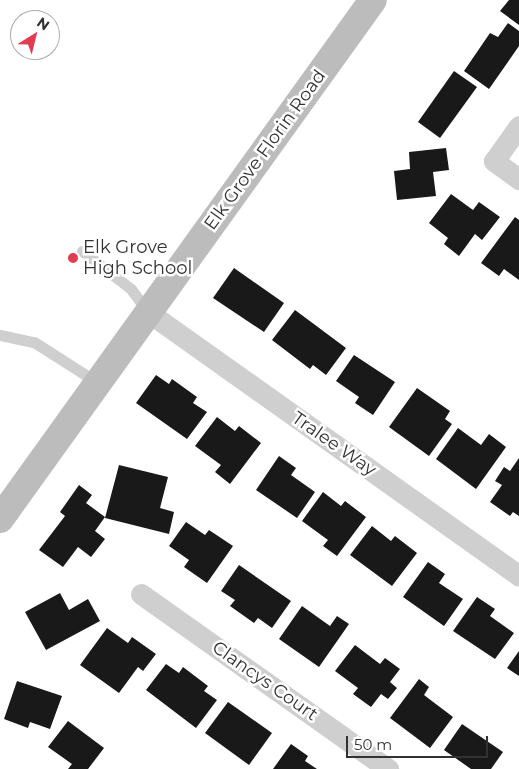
<!DOCTYPE html>
<html>
<head>
<meta charset="utf-8">
<style>
  body { margin:0 }
  #map { position:relative; width:519px; height:769px; overflow:hidden; background:#fff; font-family:Montserrat,sans-serif }
  div>[style] { position:absolute }
  .building>* { inset:0; background:#191919 }
  .lane>* { height:11px; margin:-5.5px; padding:0 5.5px; transform-origin:5.5px; border-radius:5.5px; background:#cfcfcf }
  .street>* { height:21px; margin:-10.5px; padding:0 10.5px; transform-origin:10.5px; border-radius:10.5px; background:#cfcfcf }
  .secondary>* { height:28px; margin:-14px; padding:0 14px; transform-origin:14px; border-radius:14px; background:#bcbcbc }
  .dots>* { width:14px; height:14px; translate:-50% -50%; box-sizing:border-box; border:2px solid #fff; border-radius:50% }
  span { translate:-50% -50%; white-space:nowrap; text-align:center; line-height:1.15; -webkit-text-stroke:5px #fff; paint-order:stroke }
  .street-label { font-size:18px; color:#323232 }
  .poi-label { font-size:18px; color:#323232 }
  .left { translate:0 -50%; text-align:left }
  .north { position:absolute; left:10px; top:10px; width:50px; height:50px; box-sizing:border-box; background:#fff; border:1px solid #adadad; border-radius:50%; rotate:36deg; font-size:14px; font-weight:700; line-height:20px; text-align:center; color:#323232 }
  .north::after { content:''; display:block; margin:auto; width:18px; height:22px; background:#e13c52; clip-path:polygon(50% 0,100% 100%,50% 72%,0 100%) }
  .scale { position:absolute; left:346px; top:736px; width:142px; height:22px; box-sizing:border-box; border:2px solid #323232; border-top:0; padding-left:6px; font-size:15px; line-height:18px; white-space:nowrap; color:#323232; -webkit-text-stroke:4px #fff; paint-order:stroke }
</style>
</head>
<body>
<div id="map">
  <div class="building">
    <i style="clip-path:polygon(509px 0,519px 0,519px 25px,500px 11px)"></i>
    <i style="clip-path:polygon(508px 23px,519px 31px,519px 46px,489px 89px,464px 71px,490px 33px,498px 37px)"></i>
    <i style="clip-path:polygon(454px 71px,477px 87px,440px 138px,418px 122px)"></i>
    <i style="clip-path:polygon(446px 148px,449px 170px,433px 172px,436px 196px,397px 200px,394px 171px,410px 169px,409px 152px)"></i>
    <i style="clip-path:polygon(451px 194px,473px 210px,479px 202px,500px 217px,482px 240px,475px 234px,459px 256px,444px 244px,448px 238px,429px 223px)"></i>
    <i style="clip-path:polygon(515px 217px,519px 220px,519px 280px,504px 269px,499px 276px,481px 263px)"></i>
    <i style="clip-path:polygon(234px 268px,284px 303px,264px 332px,213px 298px)"></i>
    <i style="clip-path:polygon(295px 310px,346px 348px,326px 375px,313px 365px,310px 369px,272px 340px)"></i>
    <i style="clip-path:polygon(354px 355px,395px 382px,373px 415px,355px 403px,359px 397px,336px 381px)"></i>
    <i style="clip-path:polygon(156px 375px,169px 384px,172px 379px,197px 397px,193px 403px,207px 412px,187px 439px,136px 403px)"></i>
    <i style="clip-path:polygon(417px 388px,450px 411px,445px 419px,452px 424px,429px 456px,389px 427px)"></i>
    <i style="clip-path:polygon(217px 417px,235px 431px,239px 426px,261px 443px,230px 484px,215px 472px,221px 465px,195px 446px)"></i>
    <i style="clip-path:polygon(458px 428px,481px 445px,489px 434px,506px 447px,476px 489px,436px 459px)"></i>
    <i style="clip-path:polygon(279px 456px,296px 468px,291px 475px,315px 492px,297px 518px,256px 490px)"></i>
    <i style="clip-path:polygon(519px 458px,519px 516px,513px 512px,510px 516px,490px 502px,502px 485px,495px 481px,504px 467px,510px 471px)"></i>
    <i style="clip-path:polygon(119px 465px,168px 477px,160px 508px,174px 512px,169px 534px,105px 518px)"></i>
    <i style="clip-path:polygon(79px 485px,92px 495px,86px 503px,105px 517px,95px 531px,105px 539px,91px 557px,78px 547px,63px 567px,39px 550px,65px 516px,60px 512px)"></i>
    <i style="clip-path:polygon(323px 492px,341px 506px,345px 501px,366px 517px,337px 556px,323px 546px,328px 540px,302px 521px)"></i>
    <i style="clip-path:polygon(186px 522px,205px 535px,209px 530px,233px 546px,207px 583px,184px 567px,189px 560px,169px 546px)"></i>
    <i style="clip-path:polygon(372px 526px,391px 541px,395px 536px,417px 553px,392px 586px,350px 555px)"></i>
    <i style="clip-path:polygon(428px 562px,445px 574px,439px 583px,463px 599px,444px 626px,403px 597px)"></i>
    <i style="clip-path:polygon(239px 565px,291px 601px,272px 628px,258px 618px,254px 623px,230px 606px,235px 600px,221px 591px)"></i>
    <i style="clip-path:polygon(60px 593px,69px 610px,88px 599px,100px 621px,46px 650px,25px 612px)"></i>
    <i style="clip-path:polygon(477px 597px,495px 609px,490px 616px,514px 633px,495px 659px,453px 631px)"></i>
    <i style="clip-path:polygon(302px 606px,330px 626px,337px 616px,349px 624px,319px 667px,279px 639px)"></i>
    <i style="clip-path:polygon(107px 628px,128px 643px,132px 637px,156px 654px,143px 671px,138px 667px,119px 693px,80px 665px)"></i>
    <i style="clip-path:polygon(355px 645px,380px 664px,385px 658px,400px 669px,390px 682px,397px 688px,388px 699px,381px 694px,371px 707px,353px 694px,358px 688px,335px 671px)"></i>
    <i style="clip-path:polygon(519px 651px,519px 676px,507px 668px)"></i>
    <i style="clip-path:polygon(166px 664px,179px 673px,183px 667px,208px 686px,204px 691px,217px 700px,196px 728px,146px 690px)"></i>
    <i style="clip-path:polygon(419px 679px,429px 687px,424px 695px,453px 717px,430px 748px,390px 718px)"></i>
    <i style="clip-path:polygon(17px 681px,62px 696px,50px 729px,30px 722px,28px 728px,4px 719px)"></i>
    <i style="clip-path:polygon(228px 702px,272px 733px,249px 765px,205px 733px)"></i>
    <i style="clip-path:polygon(68px 721px,104px 748px,88px 769px,68px 769px,72px 764px,48px 747px)"></i>
    <i style="clip-path:polygon(462px 724px,503px 752px,491px 769px,471px 769px,444px 750px)"></i>
    <i style="clip-path:polygon(291px 744px,308px 756px,305px 761px,317px 769px,273px 769px)"></i>
  </div>
  <div class="lane">
    <i style="left:82px;top:251px;width:62px;rotate:37.8deg"></i>
    <i style="left:131px;top:289px;width:29px;rotate:54deg"></i>
    <i style="left:0;top:335px;width:35px;rotate:12deg"></i>
    <i style="left:34px;top:342px;width:76px;rotate:32.6deg"></i>
  </div>
  <div class="street">
    <i style="left:519px;top:126px;width:43px;rotate:125.5deg"></i>
    <i style="left:494px;top:161px;width:31px;rotate:36deg"></i>
    <i style="left:148px;top:312px;width:455px;rotate:35.4deg"></i>
    <i style="left:141px;top:594px;width:303px;rotate:35.3deg"></i>
  </div>
  <div class="secondary">
    <i style="left:0;top:519px;width:639px;rotate:-54.3deg"></i>
  </div>
  <div class="dots">
    <i style="left:73px;top:258px;background:#e13c52"></i>
  </div>
  <div class="street-label">
    <span style="left:265px;top:150px;rotate:-54deg">Elk Grove Florin Road</span>
    <span style="left:334px;top:444px;rotate:35deg">Tralee Way</span>
    <span style="left:265px;top:681px;rotate:35deg">Clancys Court</span>
  </div>
  <div class="poi-label">
    <span class="left" style="left:83px;top:258px">Elk Grove<br>High School</span>
  </div>
  <div class="north">N</div>
  <div class="scale">50 m</div>
</div>
</body>
</html>
